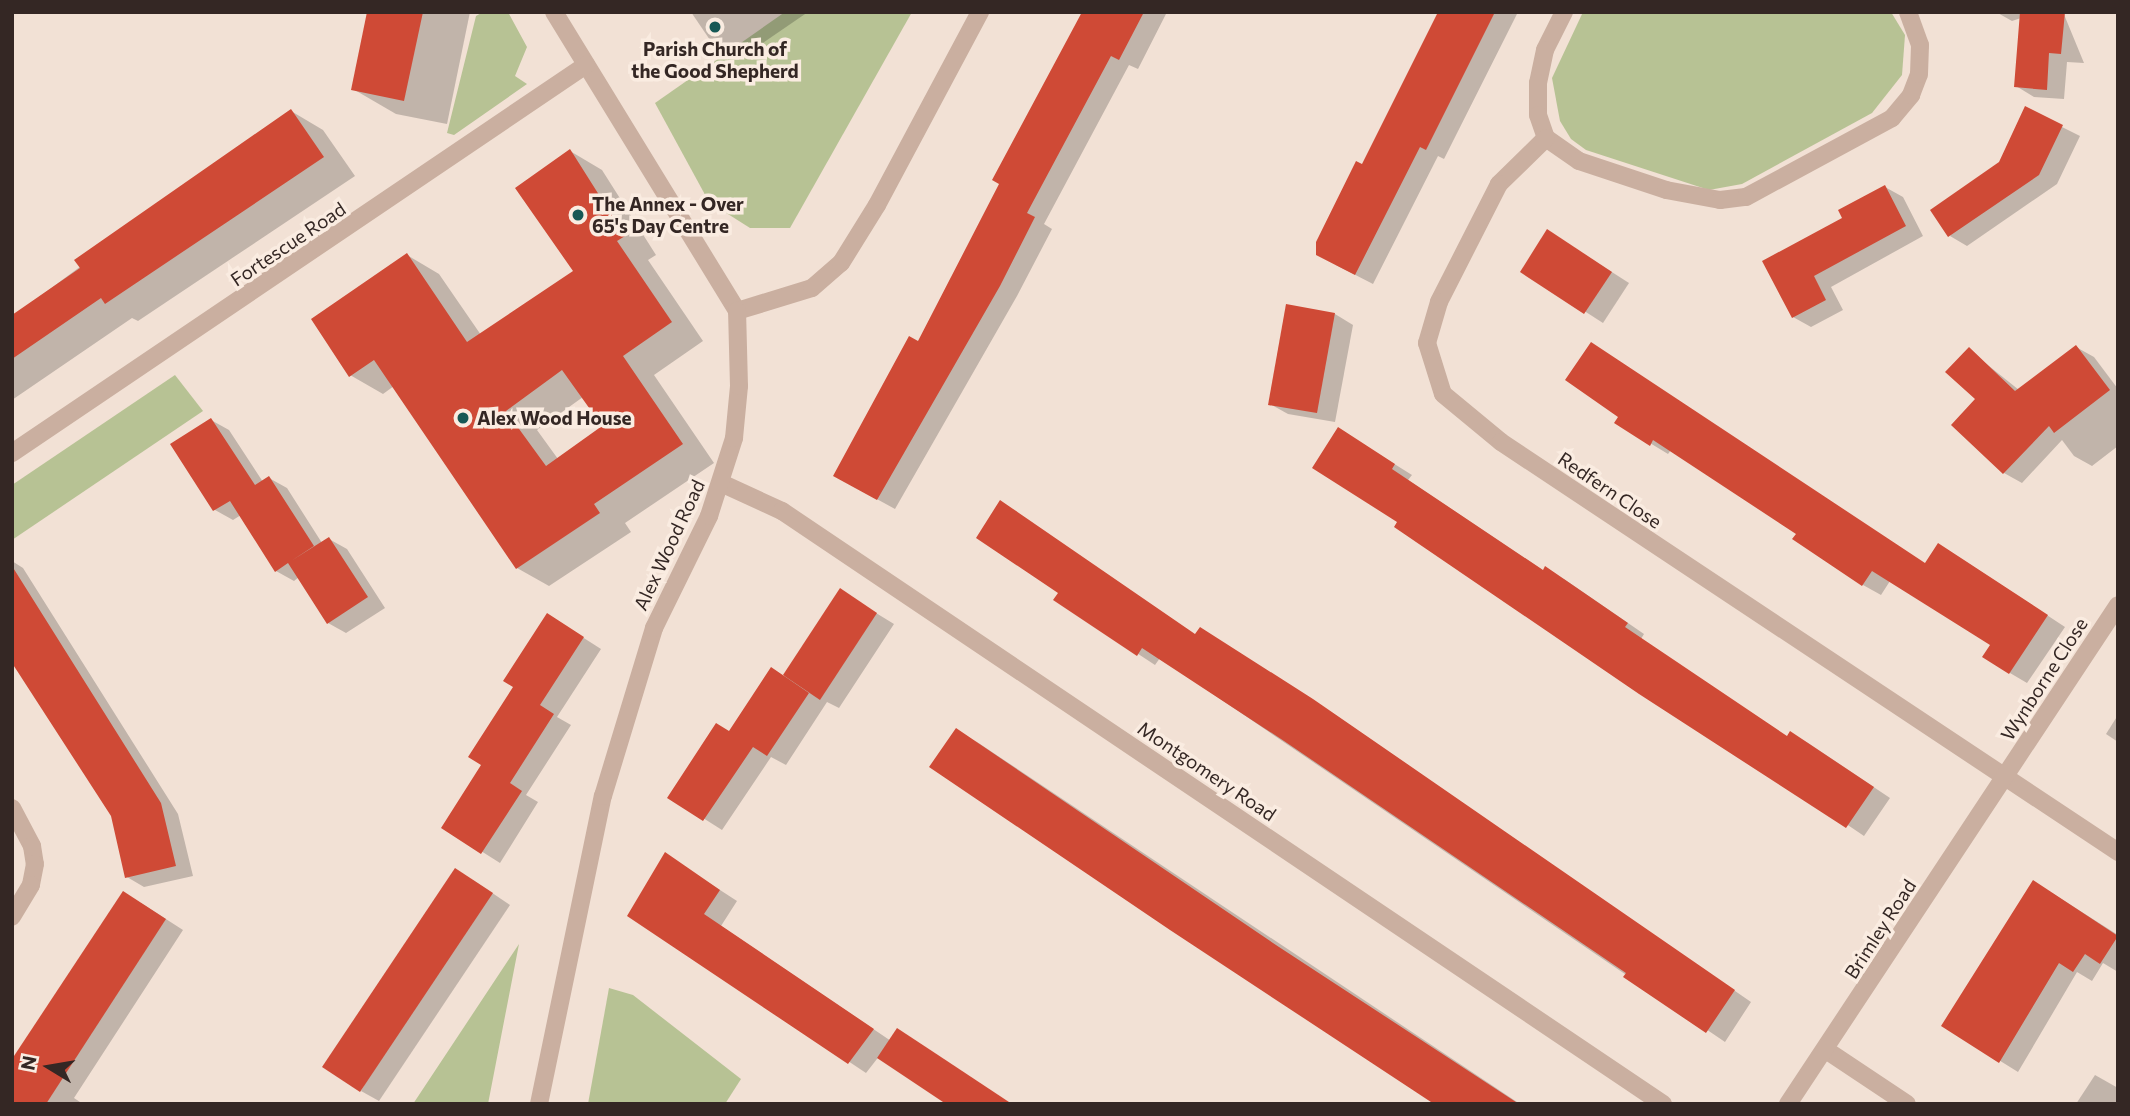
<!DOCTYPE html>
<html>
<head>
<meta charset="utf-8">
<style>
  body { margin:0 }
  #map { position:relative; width:2130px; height:1116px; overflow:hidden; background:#f2e1d5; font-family:Commissioner,sans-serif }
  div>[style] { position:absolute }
  .green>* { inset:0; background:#b7c294 }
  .shadow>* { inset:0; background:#0003 }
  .building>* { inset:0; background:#cf4a36 }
  .minor>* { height:18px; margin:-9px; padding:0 9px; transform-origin:9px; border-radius:9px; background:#caafa0 }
  .dots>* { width:19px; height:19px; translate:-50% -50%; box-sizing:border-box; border:4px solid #faece1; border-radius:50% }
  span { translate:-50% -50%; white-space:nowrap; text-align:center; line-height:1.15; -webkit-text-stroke:7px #faece1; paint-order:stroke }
  .poi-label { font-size:19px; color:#342724; font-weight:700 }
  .left { translate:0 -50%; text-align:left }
  .street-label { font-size:19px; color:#342724 }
  .frame { position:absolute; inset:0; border:14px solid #342724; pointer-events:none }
  .north { position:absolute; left:14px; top:1032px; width:70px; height:70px; -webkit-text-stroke:5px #faece1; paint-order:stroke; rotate:281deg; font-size:19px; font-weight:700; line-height:28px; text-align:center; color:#342724 }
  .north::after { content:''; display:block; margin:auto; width:24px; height:32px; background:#342724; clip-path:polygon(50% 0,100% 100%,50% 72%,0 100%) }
</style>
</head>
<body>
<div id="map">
  <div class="green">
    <i style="clip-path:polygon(483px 12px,508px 12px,527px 47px,515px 76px,527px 84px,454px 135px,447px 133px,476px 16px)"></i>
    <i style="clip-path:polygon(785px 12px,912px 12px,790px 228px,750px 228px,709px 202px,655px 103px)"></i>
    <i style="clip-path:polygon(1583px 12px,1891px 12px,1905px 35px,1902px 75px,1872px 113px,1742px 184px,1709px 190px,1586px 150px,1571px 139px,1560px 121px,1552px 78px)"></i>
    <i style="clip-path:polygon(175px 375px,203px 411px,12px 540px,12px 485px)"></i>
    <i style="clip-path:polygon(519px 944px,488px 1104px,412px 1104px,413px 1104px)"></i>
    <i style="clip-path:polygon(609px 988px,633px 995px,741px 1079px,725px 1104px,588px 1104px)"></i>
  </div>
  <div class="shadow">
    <i style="clip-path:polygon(369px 12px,470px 12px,447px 124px,396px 114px,353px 89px)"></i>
    <i style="clip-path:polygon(691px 12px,808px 12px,741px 58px,710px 40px)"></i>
    <i style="clip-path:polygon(1094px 12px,1167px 12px,1138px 69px,1129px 65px,1044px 224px,1052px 229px,1017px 296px,895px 509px,853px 486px,919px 344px)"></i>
    <i style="clip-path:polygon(1442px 12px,1518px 12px,1444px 159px,1438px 156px,1373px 284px,1336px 265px,1363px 167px)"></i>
    <i style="clip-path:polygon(1996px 12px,2063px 12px,2084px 63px,2067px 62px,2064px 99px,2034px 97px,2016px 86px,2021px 18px,2012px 21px)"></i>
    <i style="clip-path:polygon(2026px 109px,2080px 136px,2057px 184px,1967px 246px,1950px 236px,2000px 164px)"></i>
    <i style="clip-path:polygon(291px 111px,323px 130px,355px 176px,138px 321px,132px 318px,12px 400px,12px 317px)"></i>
    <i style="clip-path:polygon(evenodd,570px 151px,602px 170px,656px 255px,648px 260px,703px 341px,654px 375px,714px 463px,625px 523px,631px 532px,549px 586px,517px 568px,394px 386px,383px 394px,350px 375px,407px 255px,439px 274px,481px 335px,575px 271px,570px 151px,583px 397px,604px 426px,558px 459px,537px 430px,583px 397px)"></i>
    <i style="clip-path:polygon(1885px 187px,1903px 197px,1923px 236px,1831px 287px,1843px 310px,1811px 327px,1793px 317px,1764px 261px,1844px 219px)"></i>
    <i style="clip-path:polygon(1565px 242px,1629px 283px,1603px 323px,1522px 271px)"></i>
    <i style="clip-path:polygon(1287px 306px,1335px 314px,1353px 325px,1335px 422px,1288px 414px,1270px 404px)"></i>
    <i style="clip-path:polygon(2076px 347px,2094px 357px,2118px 389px,2118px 446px,2092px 466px,2074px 456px,2062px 440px,2022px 483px,2004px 473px,1953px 425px,1977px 399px,1969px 350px,2019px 390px)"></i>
    <i style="clip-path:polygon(211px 420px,229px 430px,263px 482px,269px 478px,287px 488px,322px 543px,329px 539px,347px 549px,385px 608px,346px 633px,328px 623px,299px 577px,294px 581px,276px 571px,241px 515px,233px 520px,215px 510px)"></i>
    <i style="clip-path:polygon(1617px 423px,1927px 565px,1957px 556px,2065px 627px,2027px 683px,2010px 673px,1992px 645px,1890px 581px,1881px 595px,1863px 585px,1798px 534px,1671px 450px,1668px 454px)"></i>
    <i style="clip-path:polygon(1356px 440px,1412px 475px,1408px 480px,1544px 571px,1564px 579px,1644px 634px,1641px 639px,1787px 737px,1791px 733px,1808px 743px,1890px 798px,1864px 836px,1400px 522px)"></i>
    <i style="clip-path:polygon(12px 561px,23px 568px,178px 814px,193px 876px,144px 887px,127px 877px,112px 816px,12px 659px)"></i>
    <i style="clip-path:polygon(840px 591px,894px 624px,839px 708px,827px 702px,786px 765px,771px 757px,722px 830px,670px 797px,784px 677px)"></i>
    <i style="clip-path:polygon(1056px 600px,1197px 635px,1331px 712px,1751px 1002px,1725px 1042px,1160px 658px,1155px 665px)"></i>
    <i style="clip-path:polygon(565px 626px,601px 649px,557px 717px,571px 725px,526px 795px,538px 802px,500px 863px,443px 827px,483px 764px,516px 687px)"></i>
    <i style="clip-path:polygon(2118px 715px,2118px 742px,2106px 734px)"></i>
    <i style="clip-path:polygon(974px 740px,1520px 1104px,1436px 1104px)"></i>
    <i style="clip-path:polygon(666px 855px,737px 901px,721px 926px,891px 1041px,866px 1073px,629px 915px)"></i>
    <i style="clip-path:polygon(473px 880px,510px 905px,379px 1101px,361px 1091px)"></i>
    <i style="clip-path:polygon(2052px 893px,2118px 935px,2118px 972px,2103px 963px,2092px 981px,2077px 972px,2018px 1072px,1944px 1026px)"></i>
    <i style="clip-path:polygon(141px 903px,183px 930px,74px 1098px,83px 1104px,12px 1104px)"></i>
    <i style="clip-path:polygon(2095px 1075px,2118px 1088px,2118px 1104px,2076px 1104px)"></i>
  </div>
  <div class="building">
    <i style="clip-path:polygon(367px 12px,423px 12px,404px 101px,351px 90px)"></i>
    <i style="clip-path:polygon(1082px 12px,1144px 12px,1119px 60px,1111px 56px,1027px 213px,1035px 217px,1000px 286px,877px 500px,833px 476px,909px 336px,918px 341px,999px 184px,992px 180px)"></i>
    <i style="clip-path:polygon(1438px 12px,1495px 12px,1426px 150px,1420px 147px,1355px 275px,1316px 255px,1316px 242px,1356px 161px,1362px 164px)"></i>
    <i style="clip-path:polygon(2020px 12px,2065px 12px,2061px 54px,2049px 53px,2047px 90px,2014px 87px)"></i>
    <i style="clip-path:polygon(2025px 106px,2063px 125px,2039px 175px,1948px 237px,1930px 210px,1999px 162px)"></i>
    <i style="clip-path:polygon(291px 109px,324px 157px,105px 304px,101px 298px,12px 359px,12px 315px,80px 268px,74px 260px)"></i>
    <i style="clip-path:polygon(evenodd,570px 149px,625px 236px,617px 241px,672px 322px,623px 356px,683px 444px,594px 504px,600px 513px,516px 569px,374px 360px,349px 377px,311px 319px,407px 253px,467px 342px,573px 271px,515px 188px,570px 149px,562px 370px,602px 426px,546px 466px,506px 411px,562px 370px)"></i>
    <i style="clip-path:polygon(1885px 185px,1906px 226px,1814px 276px,1826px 300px,1792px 318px,1762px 261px,1842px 218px,1838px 210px)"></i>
    <i style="clip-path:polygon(1547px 229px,1612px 272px,1584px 314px,1520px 272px)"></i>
    <i style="clip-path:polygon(1286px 304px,1335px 313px,1317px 413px,1268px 405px)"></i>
    <i style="clip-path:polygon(1591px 342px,1925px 563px,1938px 543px,2048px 615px,2009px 674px,1982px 657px,1990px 645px,1872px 571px,1862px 586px,1792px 539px,1796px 534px,1653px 440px,1650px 446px,1614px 423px,1618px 417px,1565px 380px)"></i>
    <i style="clip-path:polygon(2076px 345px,2110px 390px,2054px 433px,2049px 426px,2003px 474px,1951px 425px,1975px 399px,1945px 372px,1969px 347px,2015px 391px)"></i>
    <i style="clip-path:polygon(211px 418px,255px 485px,269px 476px,314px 546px,291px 561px,329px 537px,368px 597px,327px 624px,288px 563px,275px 572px,230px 501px,213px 511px,170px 444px)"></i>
    <i style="clip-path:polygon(1338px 427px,1395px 464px,1392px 469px,1543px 570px,1545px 566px,1628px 623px,1625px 627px,1787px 736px,1790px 731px,1874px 787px,1846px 828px,1639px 694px,1394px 527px,1397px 522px,1312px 468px)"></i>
    <i style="clip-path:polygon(1000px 500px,1195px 634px,1200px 627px,1313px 699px,1735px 990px,1706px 1033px,1623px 977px,1626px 973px,1284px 741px,1142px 648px,1137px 656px,1053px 600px,1058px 593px,976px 538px)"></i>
    <i style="clip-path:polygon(12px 566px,161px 803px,176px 866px,125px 878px,111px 816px,12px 663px)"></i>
    <i style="clip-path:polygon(840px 588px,877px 613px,820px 700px,783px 675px)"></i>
    <i style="clip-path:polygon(547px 613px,584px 637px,540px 705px,554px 714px,510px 783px,522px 791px,481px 854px,441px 828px,481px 765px,468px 757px,513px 687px,503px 681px)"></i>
    <i style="clip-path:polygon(771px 667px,809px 693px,767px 756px,753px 747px,703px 821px,667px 798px,716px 723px,729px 731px)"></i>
    <i style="clip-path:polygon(956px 728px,1279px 947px,1519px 1104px,1434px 1104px,1170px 930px,929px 767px)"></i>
    <i style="clip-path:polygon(665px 852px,720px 890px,704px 914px,874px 1029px,848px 1064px,627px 916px)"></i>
    <i style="clip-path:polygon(455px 868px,493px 893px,360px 1092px,322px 1067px)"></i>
    <i style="clip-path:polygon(2033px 880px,2118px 936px,2100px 964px,2085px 954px,2073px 972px,2059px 963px,1999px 1063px,1941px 1026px)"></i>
    <i style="clip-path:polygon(123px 891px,166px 919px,46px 1104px,12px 1104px,12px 1059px)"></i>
    <i style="clip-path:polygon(897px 1028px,938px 1055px,1012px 1104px,946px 1104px,877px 1058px)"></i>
  </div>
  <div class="minor">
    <i style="left:554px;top:12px;width:351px;rotate:58.5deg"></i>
    <i style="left:1564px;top:12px;width:42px;rotate:116.6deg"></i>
    <i style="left:1545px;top:50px;width:34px;rotate:102deg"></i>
    <i style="left:1538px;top:83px;width:32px;rotate:90deg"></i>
    <i style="left:1538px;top:115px;width:24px;rotate:71deg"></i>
    <i style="left:1546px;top:138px;width:40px;rotate:34.9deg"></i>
    <i style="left:1579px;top:161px;width:92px;rotate:18.4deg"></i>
    <i style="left:1666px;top:190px;width:55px;rotate:10.5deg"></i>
    <i style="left:1720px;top:200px;width:26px;rotate:-7deg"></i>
    <i style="left:1746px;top:197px;width:166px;rotate:-28.4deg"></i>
    <i style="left:1892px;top:118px;width:30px;rotate:-50deg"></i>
    <i style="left:1911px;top:95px;width:22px;rotate:-69deg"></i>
    <i style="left:1919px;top:74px;width:29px;rotate:-88deg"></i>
    <i style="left:1920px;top:45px;width:35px;rotate:-110deg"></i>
    <i style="left:1546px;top:138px;width:66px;rotate:135.6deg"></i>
    <i style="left:1499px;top:184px;width:132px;rotate:117deg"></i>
    <i style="left:1439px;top:302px;width:43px;rotate:106.3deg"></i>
    <i style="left:1427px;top:343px;width:53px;rotate:72.6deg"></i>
    <i style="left:1443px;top:394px;width:75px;rotate:39.6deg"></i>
    <i style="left:1501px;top:442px;width:741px;rotate:33.6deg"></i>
    <i style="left:737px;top:311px;width:78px;rotate:-17deg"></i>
    <i style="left:812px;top:288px;width:38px;rotate:-41deg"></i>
    <i style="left:841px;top:263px;width:68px;rotate:-58.2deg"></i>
    <i style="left:877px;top:205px;width:219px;rotate:-61.9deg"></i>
    <i style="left:12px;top:453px;width:693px;rotate:-34.06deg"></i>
    <i style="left:721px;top:483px;width:67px;rotate:24.7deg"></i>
    <i style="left:782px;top:511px;width:1062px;rotate:33.94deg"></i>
    <i style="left:12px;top:808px;width:43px;rotate:62.2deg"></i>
    <i style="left:32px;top:846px;width:18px;rotate:81deg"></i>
    <i style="left:35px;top:864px;width:21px;rotate:101deg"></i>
    <i style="left:31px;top:885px;width:37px;rotate:121deg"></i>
    <i style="left:1826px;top:1050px;width:97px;rotate:33.7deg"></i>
    <i style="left:539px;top:1104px;width:315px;rotate:-78.3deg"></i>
    <i style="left:603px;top:796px;width:176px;rotate:-73.1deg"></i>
    <i style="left:654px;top:628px;width:125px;rotate:-63.8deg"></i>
    <i style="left:709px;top:516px;width:82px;rotate:-72.2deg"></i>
    <i style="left:734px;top:438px;width:52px;rotate:-84.5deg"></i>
    <i style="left:739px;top:386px;width:75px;rotate:-91.5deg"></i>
    <i style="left:1788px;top:1104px;width:598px;rotate:-56.52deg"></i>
  </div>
  <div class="dots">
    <i style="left:715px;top:27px;background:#175855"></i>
    <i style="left:578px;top:215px;background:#175855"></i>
    <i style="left:463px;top:418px;background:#175855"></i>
  </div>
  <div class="poi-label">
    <span style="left:715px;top:60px">Parish Church of<br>the Good Shepherd</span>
    <span class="left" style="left:592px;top:215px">The Annex - Over<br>65's Day Centre</span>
    <span class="left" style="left:477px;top:418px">Alex Wood House</span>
  </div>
  <div class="street-label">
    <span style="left:288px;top:244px;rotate:-34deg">Fortescue Road</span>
    <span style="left:1610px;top:490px;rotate:34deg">Redfern Close</span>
    <span style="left:669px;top:545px;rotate:-65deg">Alex Wood Road</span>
    <span style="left:2044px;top:679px;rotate:-57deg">Wynborne Close</span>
    <span style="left:1207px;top:771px;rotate:34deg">Montgomery Road</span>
    <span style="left:1880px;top:929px;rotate:-57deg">Brimley Road</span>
  </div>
  <div class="frame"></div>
  <div class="north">N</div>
</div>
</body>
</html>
